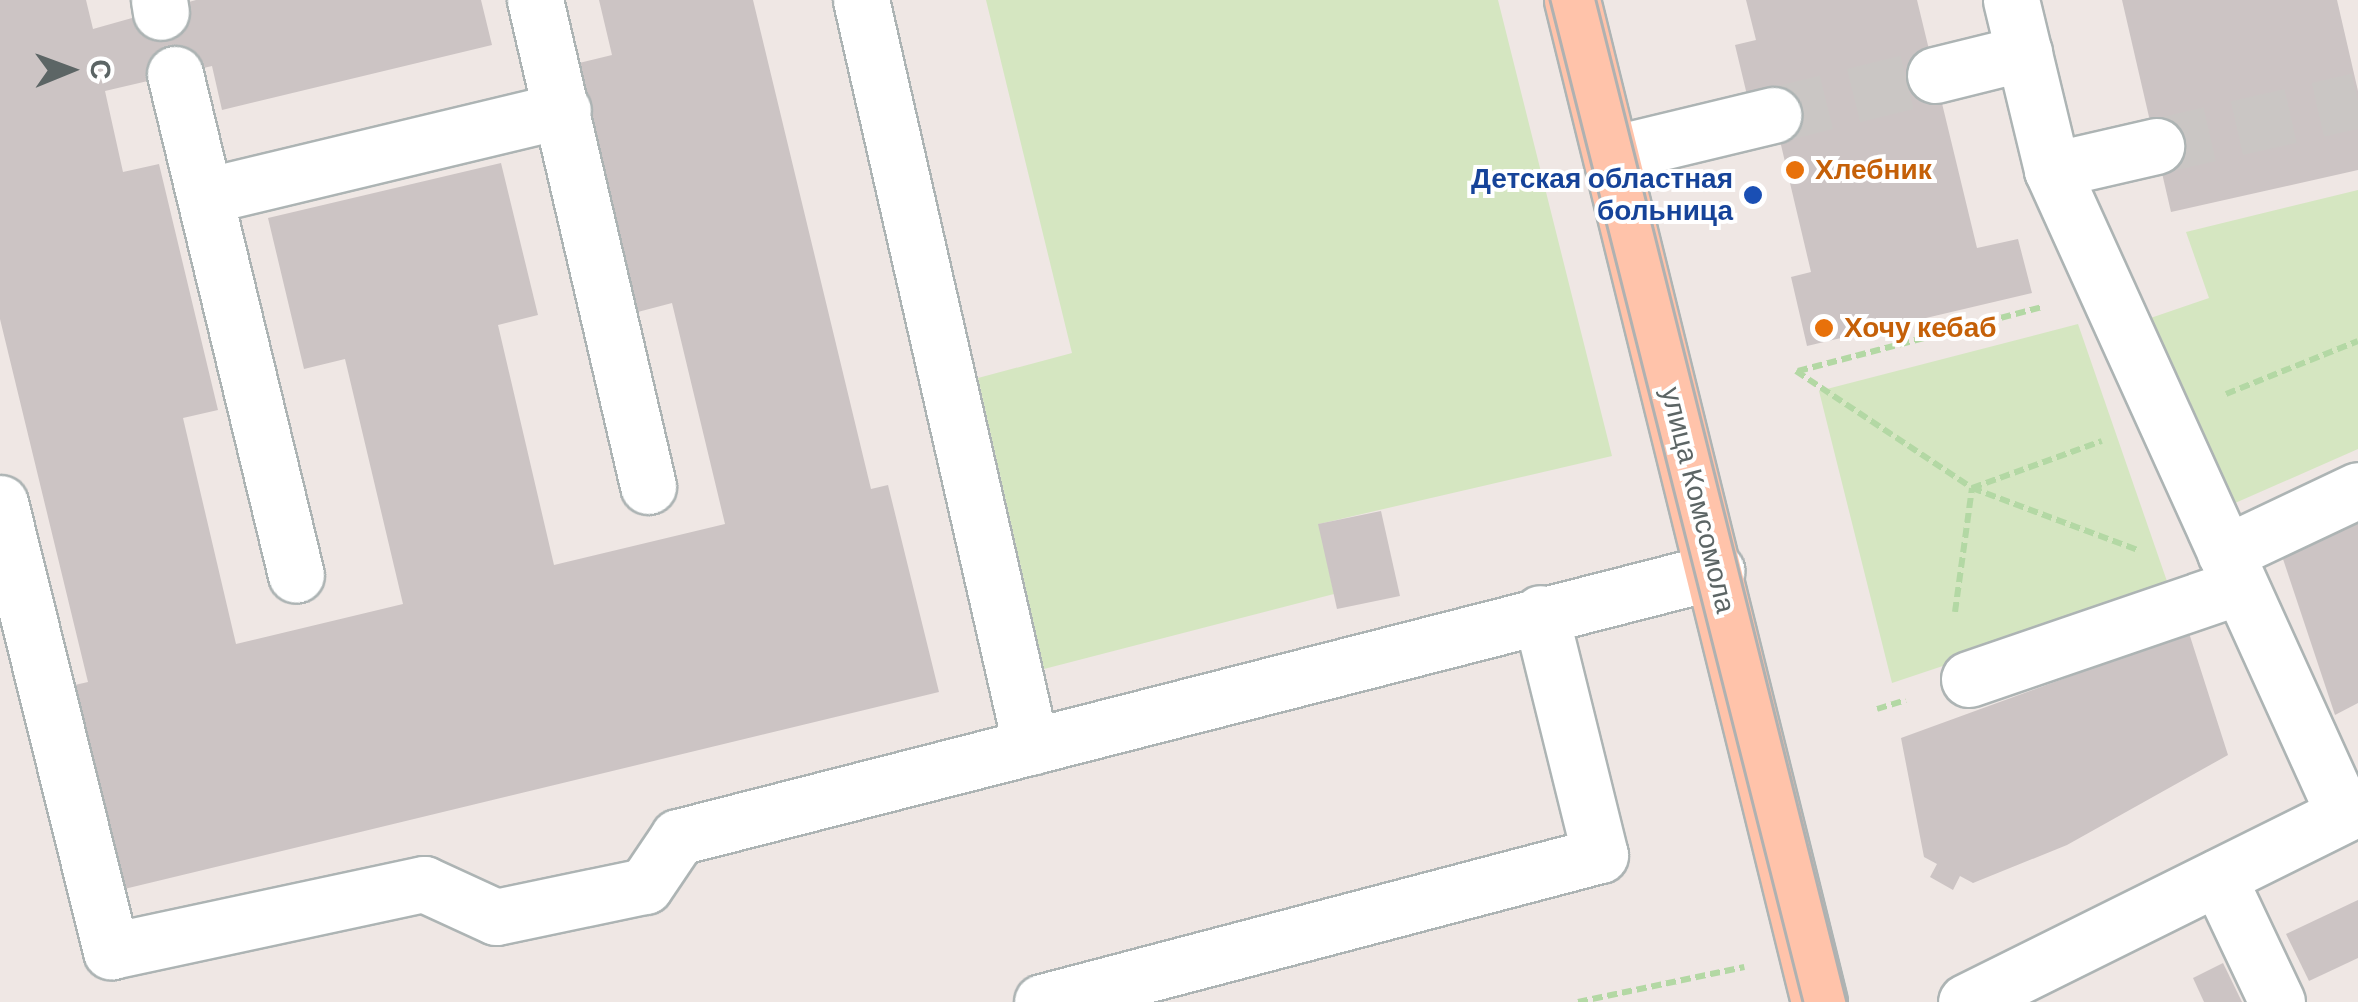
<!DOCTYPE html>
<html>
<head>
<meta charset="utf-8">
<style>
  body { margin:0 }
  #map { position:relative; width:2358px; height:1002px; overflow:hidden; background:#efe7e4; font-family:"DM Sans",sans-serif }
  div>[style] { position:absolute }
  .green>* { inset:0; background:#d5e6c1 }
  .building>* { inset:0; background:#ccc4c4 }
  .minor-tunnel>* { height:55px; margin-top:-27.5px; transform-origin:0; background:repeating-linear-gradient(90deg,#cac6c4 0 55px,transparent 0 83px) }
  .path>* { height:6px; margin-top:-3px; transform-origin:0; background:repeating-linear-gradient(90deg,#b3d8a4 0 10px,transparent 0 15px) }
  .roads { filter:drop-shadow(2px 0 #adb4b4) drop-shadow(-2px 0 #adb4b4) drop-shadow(0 2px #adb4b4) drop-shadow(0 -2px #adb4b4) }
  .minor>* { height:55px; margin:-27.5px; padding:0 27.5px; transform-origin:27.5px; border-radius:27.5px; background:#fff }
  .major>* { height:55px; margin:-27.5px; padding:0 27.5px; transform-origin:27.5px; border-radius:27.5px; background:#ffc3aa }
  .tram>* { height:2.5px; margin:-1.25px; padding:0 1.25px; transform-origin:1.25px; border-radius:1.25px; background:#afb1b1 }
  .dots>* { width:28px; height:28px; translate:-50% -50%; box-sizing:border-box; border:5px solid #fff; border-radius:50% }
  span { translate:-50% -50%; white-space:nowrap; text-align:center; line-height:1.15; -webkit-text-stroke:8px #fff; paint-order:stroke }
  .food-label { font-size:28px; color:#c56008; font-weight:700 }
  .left { translate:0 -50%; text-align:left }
  .transit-label { font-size:28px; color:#164399; font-weight:700 }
  .right { translate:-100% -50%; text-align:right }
  .street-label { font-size:28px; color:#5c6565 }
  .north { position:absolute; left:20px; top:20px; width:100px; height:100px; -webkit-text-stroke:8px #fff; paint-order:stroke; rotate:89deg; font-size:28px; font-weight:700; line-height:40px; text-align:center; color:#5c6565 }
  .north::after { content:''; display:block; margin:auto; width:35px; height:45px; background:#5c6565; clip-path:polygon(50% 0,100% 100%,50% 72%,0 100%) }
</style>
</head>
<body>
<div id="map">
  <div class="green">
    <i style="clip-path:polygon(986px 0,1498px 0,1612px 456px,1319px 524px,1334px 594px,1044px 669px,978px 378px,1072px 353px)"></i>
    <i style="clip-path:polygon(2358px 190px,2358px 449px,2226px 507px,2133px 324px,2209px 298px,2186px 232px)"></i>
    <i style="clip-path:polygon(2078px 324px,2170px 590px,1892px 683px,1819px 391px)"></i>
  </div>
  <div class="building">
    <i style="clip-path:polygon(0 0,86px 0,93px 29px,196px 0,481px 0,492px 45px,222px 110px,212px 66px,105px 91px,123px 172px,159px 164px,218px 410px,183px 418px,236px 644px,403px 604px,345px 359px,304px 369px,268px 218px,501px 163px,538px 315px,498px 325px,554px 565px,725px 524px,672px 303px,634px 313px,575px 64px,612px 55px,599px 0,753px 0,871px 489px,888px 485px,939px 692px,116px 891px,66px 687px,88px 682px,0 319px)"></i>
    <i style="clip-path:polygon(1746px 0,1917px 0,1977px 248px,2018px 239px,2032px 293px,1807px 346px,1791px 277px,1811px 272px,1768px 90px,1747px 95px,1735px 45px,1756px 40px)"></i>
    <i style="clip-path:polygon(2122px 0,2337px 0,2358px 91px,2358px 170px,2171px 212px)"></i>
    <i style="clip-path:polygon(2358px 509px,2358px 703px,2335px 715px,2279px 547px)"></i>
    <i style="clip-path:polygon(1381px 511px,1400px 596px,1337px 609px,1318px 524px)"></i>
    <i style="clip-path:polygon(2189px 633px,2228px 755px,2067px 845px,1973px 883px,1960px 876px,1953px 890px,1930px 877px,1937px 864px,1924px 857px,1901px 738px)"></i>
    <i style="clip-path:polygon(2358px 900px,2358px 958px,2309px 981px,2286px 934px)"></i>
    <i style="clip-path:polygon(2223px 963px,2242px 1002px,2204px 1002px,2193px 978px)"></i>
  </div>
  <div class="minor-tunnel">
    <i style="left:1773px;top:115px;width:167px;rotate:-13.9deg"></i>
    <i style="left:2156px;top:146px;width:207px;rotate:-12.8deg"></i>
  </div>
  <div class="path">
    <i style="left:1796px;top:371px;width:211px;rotate:33.6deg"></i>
    <i style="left:1972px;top:488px;width:138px;rotate:-19.9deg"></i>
    <i style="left:1798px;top:371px;width:252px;rotate:-14.7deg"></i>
    <i style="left:2226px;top:394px;width:142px;rotate:-21.9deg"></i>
    <i style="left:1955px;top:612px;width:125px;rotate:-82.2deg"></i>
    <i style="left:1972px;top:488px;width:177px;rotate:20.5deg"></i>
    <i style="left:1877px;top:709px;width:30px;rotate:-17deg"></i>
    <i style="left:1578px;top:1002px;width:170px;rotate:-11.9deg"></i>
  </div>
  <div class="roads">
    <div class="minor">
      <i style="left:159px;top:0;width:12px;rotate:81deg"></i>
      <i style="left:535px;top:0;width:499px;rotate:76.9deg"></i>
      <i style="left:861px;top:0;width:766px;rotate:77.18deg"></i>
      <i style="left:2011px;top:0;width:175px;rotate:76.4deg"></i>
      <i style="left:2052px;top:170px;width:707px;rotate:65.61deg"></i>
      <i style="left:175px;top:74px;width:515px;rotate:76.42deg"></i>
      <i style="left:1935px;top:75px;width:92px;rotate:-13.9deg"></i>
      <i style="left:1611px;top:154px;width:167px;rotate:-13.5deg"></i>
      <i style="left:2052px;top:170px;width:107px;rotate:-13deg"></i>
      <i style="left:205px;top:196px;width:368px;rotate:-13.5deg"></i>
      <i style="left:0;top:503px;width:462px;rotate:76.1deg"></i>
      <i style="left:111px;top:951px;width:320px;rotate:-12.1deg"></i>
      <i style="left:424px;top:884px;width:79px;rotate:24.6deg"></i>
      <i style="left:496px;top:917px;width:152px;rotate:-11.8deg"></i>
      <i style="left:645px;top:886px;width:59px;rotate:-56deg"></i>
      <i style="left:678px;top:837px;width:1072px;rotate:-14.37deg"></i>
      <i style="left:2225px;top:553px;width:147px;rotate:-25.3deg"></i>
      <i style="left:1969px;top:679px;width:284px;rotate:-18.9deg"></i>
      <i style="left:2218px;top:877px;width:138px;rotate:64.7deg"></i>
      <i style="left:1042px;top:1002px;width:577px;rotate:-14.76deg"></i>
      <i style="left:1600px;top:855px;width:249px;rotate:-103.9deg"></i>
      <i style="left:1966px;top:1002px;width:438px;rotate:-26.4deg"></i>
    </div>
    <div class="major">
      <i style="left:1572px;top:0;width:1032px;rotate:76.15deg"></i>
    </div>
  </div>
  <div class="tram">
    <i style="left:1550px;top:0;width:1033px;rotate:75.83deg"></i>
    <i style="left:1596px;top:0;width:1033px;rotate:75.94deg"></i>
  </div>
  <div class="dots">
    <i style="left:1795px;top:170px;background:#e8710a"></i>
    <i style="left:1753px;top:195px;background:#1a4fb4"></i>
    <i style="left:1824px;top:328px;background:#e8710a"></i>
  </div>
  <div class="food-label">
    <span class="left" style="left:1815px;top:170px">Хлебник</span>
    <span class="left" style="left:1844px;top:328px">Хочу кебаб</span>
  </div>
  <div class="transit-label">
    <span class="right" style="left:1733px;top:195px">Детская областная<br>больница</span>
  </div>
  <div class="street-label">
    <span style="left:1698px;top:500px;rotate:76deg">улица Комсомола</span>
  </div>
  <div class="north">С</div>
</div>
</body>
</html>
